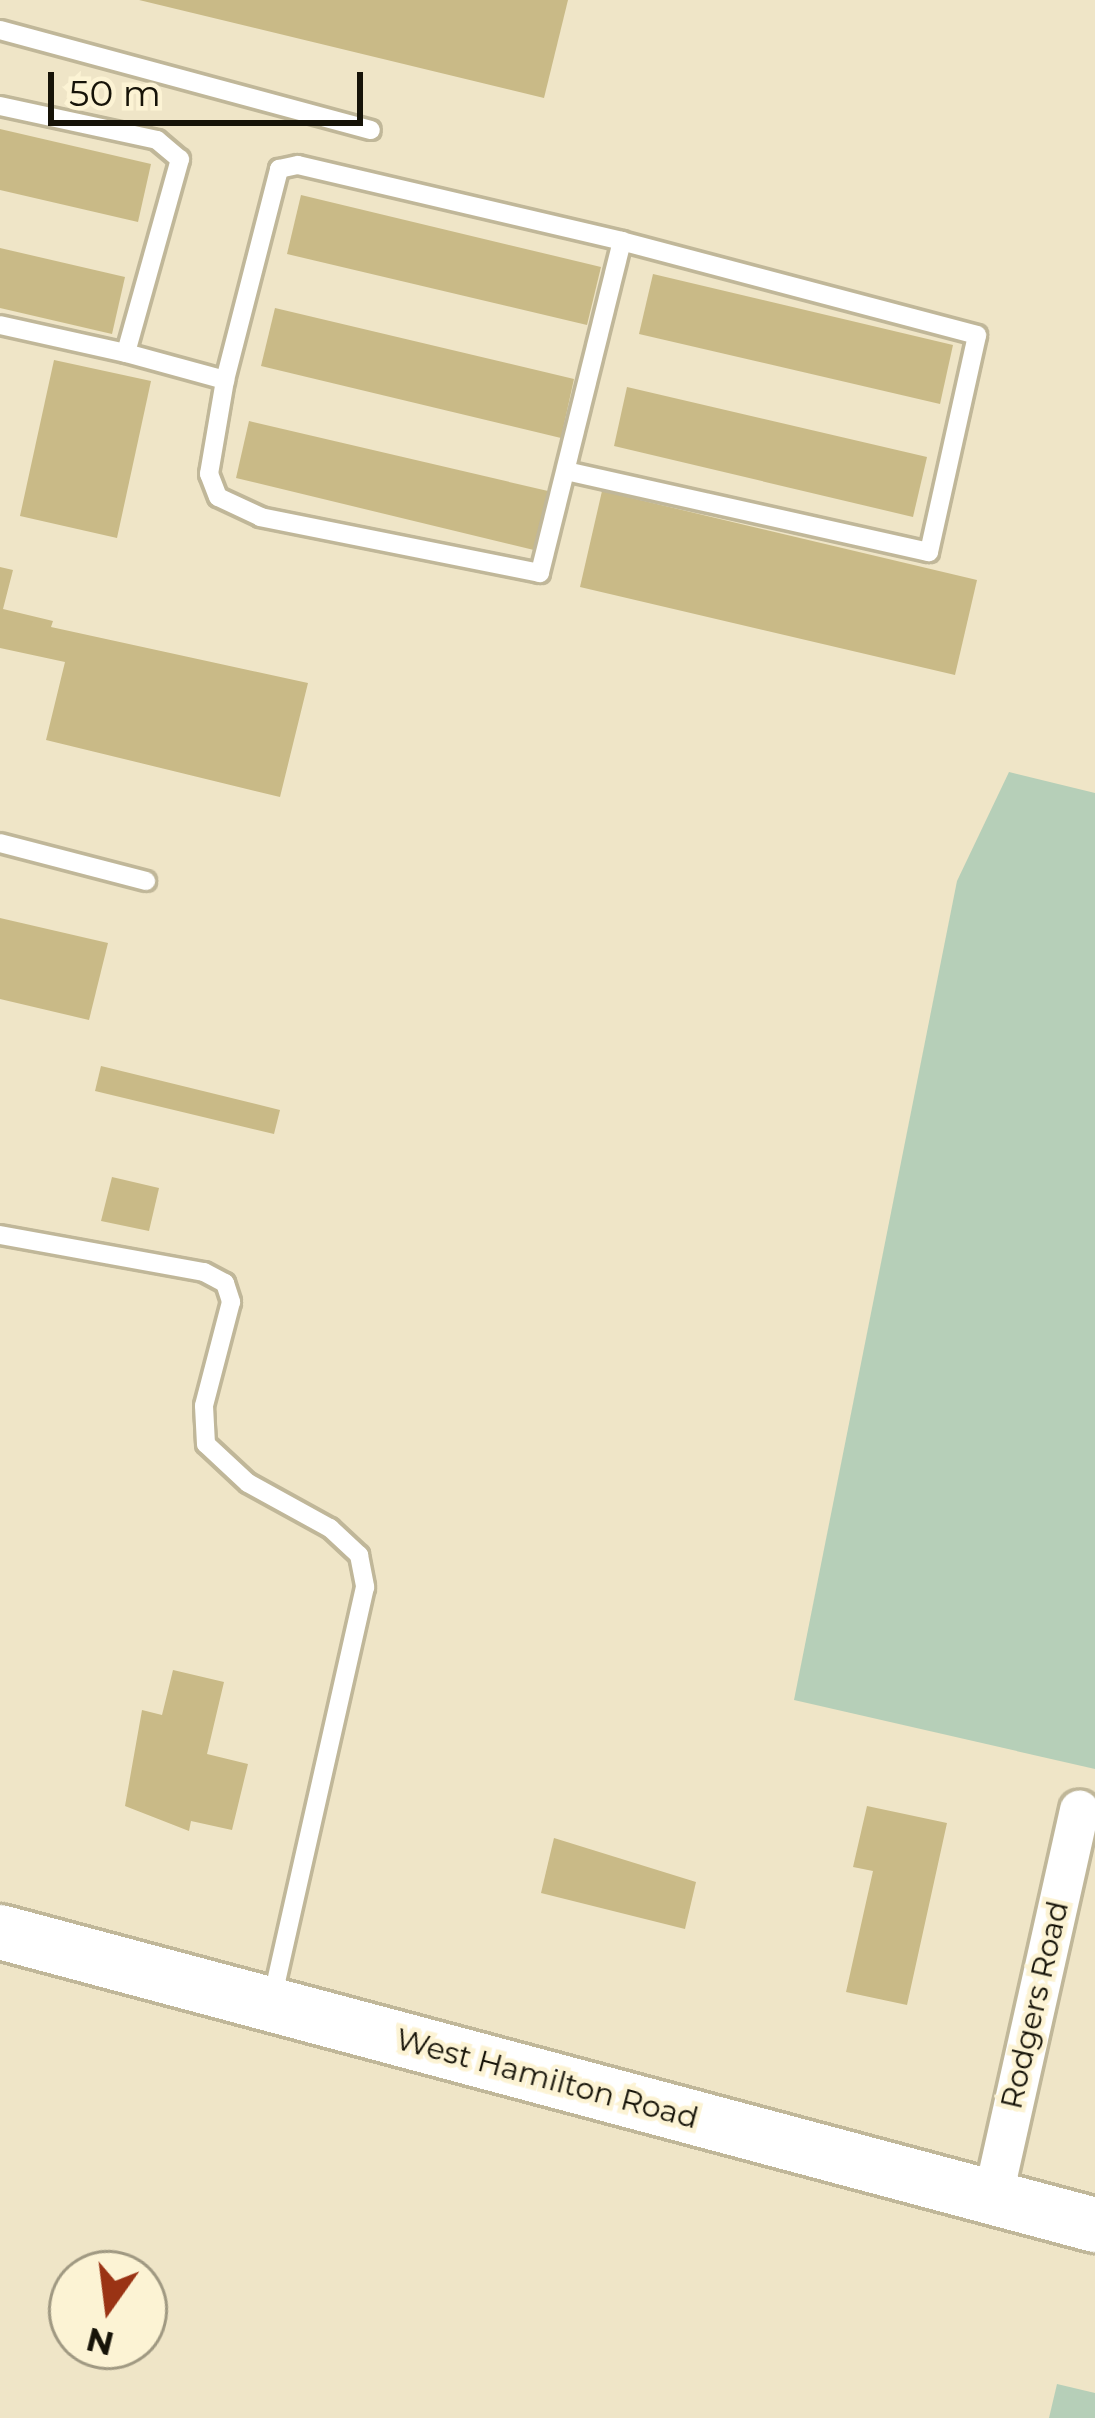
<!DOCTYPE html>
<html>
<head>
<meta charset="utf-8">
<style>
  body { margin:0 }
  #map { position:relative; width:1095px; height:2418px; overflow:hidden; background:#efe5c7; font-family:Montserrat,sans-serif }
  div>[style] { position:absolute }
  .green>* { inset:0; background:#b6cfb8 }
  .building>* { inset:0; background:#c9ba87 }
  .roads { filter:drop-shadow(3px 0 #c0b799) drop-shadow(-3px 0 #c0b799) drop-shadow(0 3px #c0b799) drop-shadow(0 -3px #c0b799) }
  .lane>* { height:18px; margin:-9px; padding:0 9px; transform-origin:9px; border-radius:9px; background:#fff }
  .street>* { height:39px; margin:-19.5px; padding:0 19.5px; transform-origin:19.5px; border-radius:19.5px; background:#fff }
  .secondary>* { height:54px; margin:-27px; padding:0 27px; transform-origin:27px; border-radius:27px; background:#fff }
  span { translate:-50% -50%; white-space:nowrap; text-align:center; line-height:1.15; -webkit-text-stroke:9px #fcf3d4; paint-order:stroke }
  .street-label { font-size:30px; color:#161308 }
  .north { position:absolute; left:48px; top:2250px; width:120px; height:120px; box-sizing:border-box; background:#fcf3d4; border:3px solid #a09982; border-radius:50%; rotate:194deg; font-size:33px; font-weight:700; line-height:48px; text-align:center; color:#161308 }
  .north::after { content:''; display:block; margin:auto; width:42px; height:54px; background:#9a3314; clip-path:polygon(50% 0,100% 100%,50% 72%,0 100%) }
  .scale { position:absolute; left:48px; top:72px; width:315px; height:54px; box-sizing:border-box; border:6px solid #161308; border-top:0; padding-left:15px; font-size:36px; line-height:42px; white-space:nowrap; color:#161308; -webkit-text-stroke:9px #fcf3d4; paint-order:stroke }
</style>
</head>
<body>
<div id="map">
  <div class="green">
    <i style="clip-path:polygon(1009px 772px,1095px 793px,1095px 1769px,794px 1700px,957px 881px)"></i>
    <i style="clip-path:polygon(1057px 2384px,1095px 2393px,1095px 2418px,1049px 2418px)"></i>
  </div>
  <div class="building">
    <i style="clip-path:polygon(139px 0,568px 0,544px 98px)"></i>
    <i style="clip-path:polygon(0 129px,151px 164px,138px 222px,0 190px)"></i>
    <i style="clip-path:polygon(301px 195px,601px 267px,587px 325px,287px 254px)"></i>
    <i style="clip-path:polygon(0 248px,125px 277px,112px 334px,0 308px)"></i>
    <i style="clip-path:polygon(653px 274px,953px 345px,940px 404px,639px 334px)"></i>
    <i style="clip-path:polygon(275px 308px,574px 379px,561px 438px,261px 366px)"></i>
    <i style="clip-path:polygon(54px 360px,151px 381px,117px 538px,20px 516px)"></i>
    <i style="clip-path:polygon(627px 387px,927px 457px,913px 517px,614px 446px)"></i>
    <i style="clip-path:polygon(249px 421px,548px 491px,534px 550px,236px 478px)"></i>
    <i style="clip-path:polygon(602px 491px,977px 580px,955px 675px,580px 587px)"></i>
    <i style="clip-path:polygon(0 567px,13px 570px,3px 609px,53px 621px,51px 627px,308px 683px,280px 797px,46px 740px,65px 662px,0 648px)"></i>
    <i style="clip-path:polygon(0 918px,108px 943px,89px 1020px,0 999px)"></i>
    <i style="clip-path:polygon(101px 1066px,280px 1110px,274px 1134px,95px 1091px)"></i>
    <i style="clip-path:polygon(112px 1177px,159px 1188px,149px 1231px,101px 1221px)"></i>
    <i style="clip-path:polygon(173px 1670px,224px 1682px,207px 1754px,248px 1764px,232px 1830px,191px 1821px,189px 1831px,125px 1806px,142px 1710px,162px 1715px)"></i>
    <i style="clip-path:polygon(867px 1806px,947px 1823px,907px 2005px,846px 1992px,873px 1871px,853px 1867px)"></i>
    <i style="clip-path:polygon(554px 1838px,696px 1882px,685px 1929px,541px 1893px)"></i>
  </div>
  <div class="roads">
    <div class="lane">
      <i style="left:0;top:30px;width:384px;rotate:15.1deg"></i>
      <i style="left:0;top:106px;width:161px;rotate:12.2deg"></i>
      <i style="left:157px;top:140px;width:30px;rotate:40deg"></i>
      <i style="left:180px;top:159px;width:201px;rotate:105.6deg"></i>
      <i style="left:126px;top:353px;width:129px;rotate:-167.5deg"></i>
      <i style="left:298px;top:165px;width:333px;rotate:13.2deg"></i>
      <i style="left:622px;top:241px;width:342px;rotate:103.9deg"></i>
      <i style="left:540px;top:573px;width:285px;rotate:-168.7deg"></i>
      <i style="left:261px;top:517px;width:47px;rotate:-155.1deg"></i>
      <i style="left:218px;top:497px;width:25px;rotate:-111deg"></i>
      <i style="left:209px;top:474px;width:95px;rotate:-80.3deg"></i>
      <i style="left:225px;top:380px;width:218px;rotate:-75.6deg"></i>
      <i style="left:279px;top:169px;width:19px;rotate:-12deg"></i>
      <i style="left:126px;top:353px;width:103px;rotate:15.3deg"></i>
      <i style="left:566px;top:471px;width:372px;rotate:12.6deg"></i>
      <i style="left:929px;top:552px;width:222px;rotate:-77.5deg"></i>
      <i style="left:977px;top:335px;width:367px;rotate:-165.2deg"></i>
      <i style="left:0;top:843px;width:151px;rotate:14.6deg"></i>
      <i style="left:0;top:1235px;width:207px;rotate:10.3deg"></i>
      <i style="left:204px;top:1272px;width:24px;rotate:28deg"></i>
      <i style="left:225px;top:1283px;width:20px;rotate:72deg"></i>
      <i style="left:231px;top:1302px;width:107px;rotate:104.6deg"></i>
      <i style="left:204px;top:1406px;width:38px;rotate:87deg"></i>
      <i style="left:206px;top:1444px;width:57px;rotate:42.9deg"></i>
      <i style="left:248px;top:1483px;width:94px;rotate:28.8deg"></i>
      <i style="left:330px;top:1528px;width:40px;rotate:43deg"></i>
      <i style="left:359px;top:1555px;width:33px;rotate:79deg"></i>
      <i style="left:365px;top:1587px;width:423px;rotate:102.7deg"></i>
    </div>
    <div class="street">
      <i style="left:992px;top:2199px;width:399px;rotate:-77.4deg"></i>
    </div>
    <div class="secondary">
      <i style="left:0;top:1932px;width:1134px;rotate:14.98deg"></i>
    </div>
  </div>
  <div class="street-label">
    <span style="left:1035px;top:2005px;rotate:-77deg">Rodgers Road</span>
    <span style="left:547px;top:2079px;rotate:15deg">West Hamilton Road</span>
  </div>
  <div class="north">N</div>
  <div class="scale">50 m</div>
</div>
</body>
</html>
